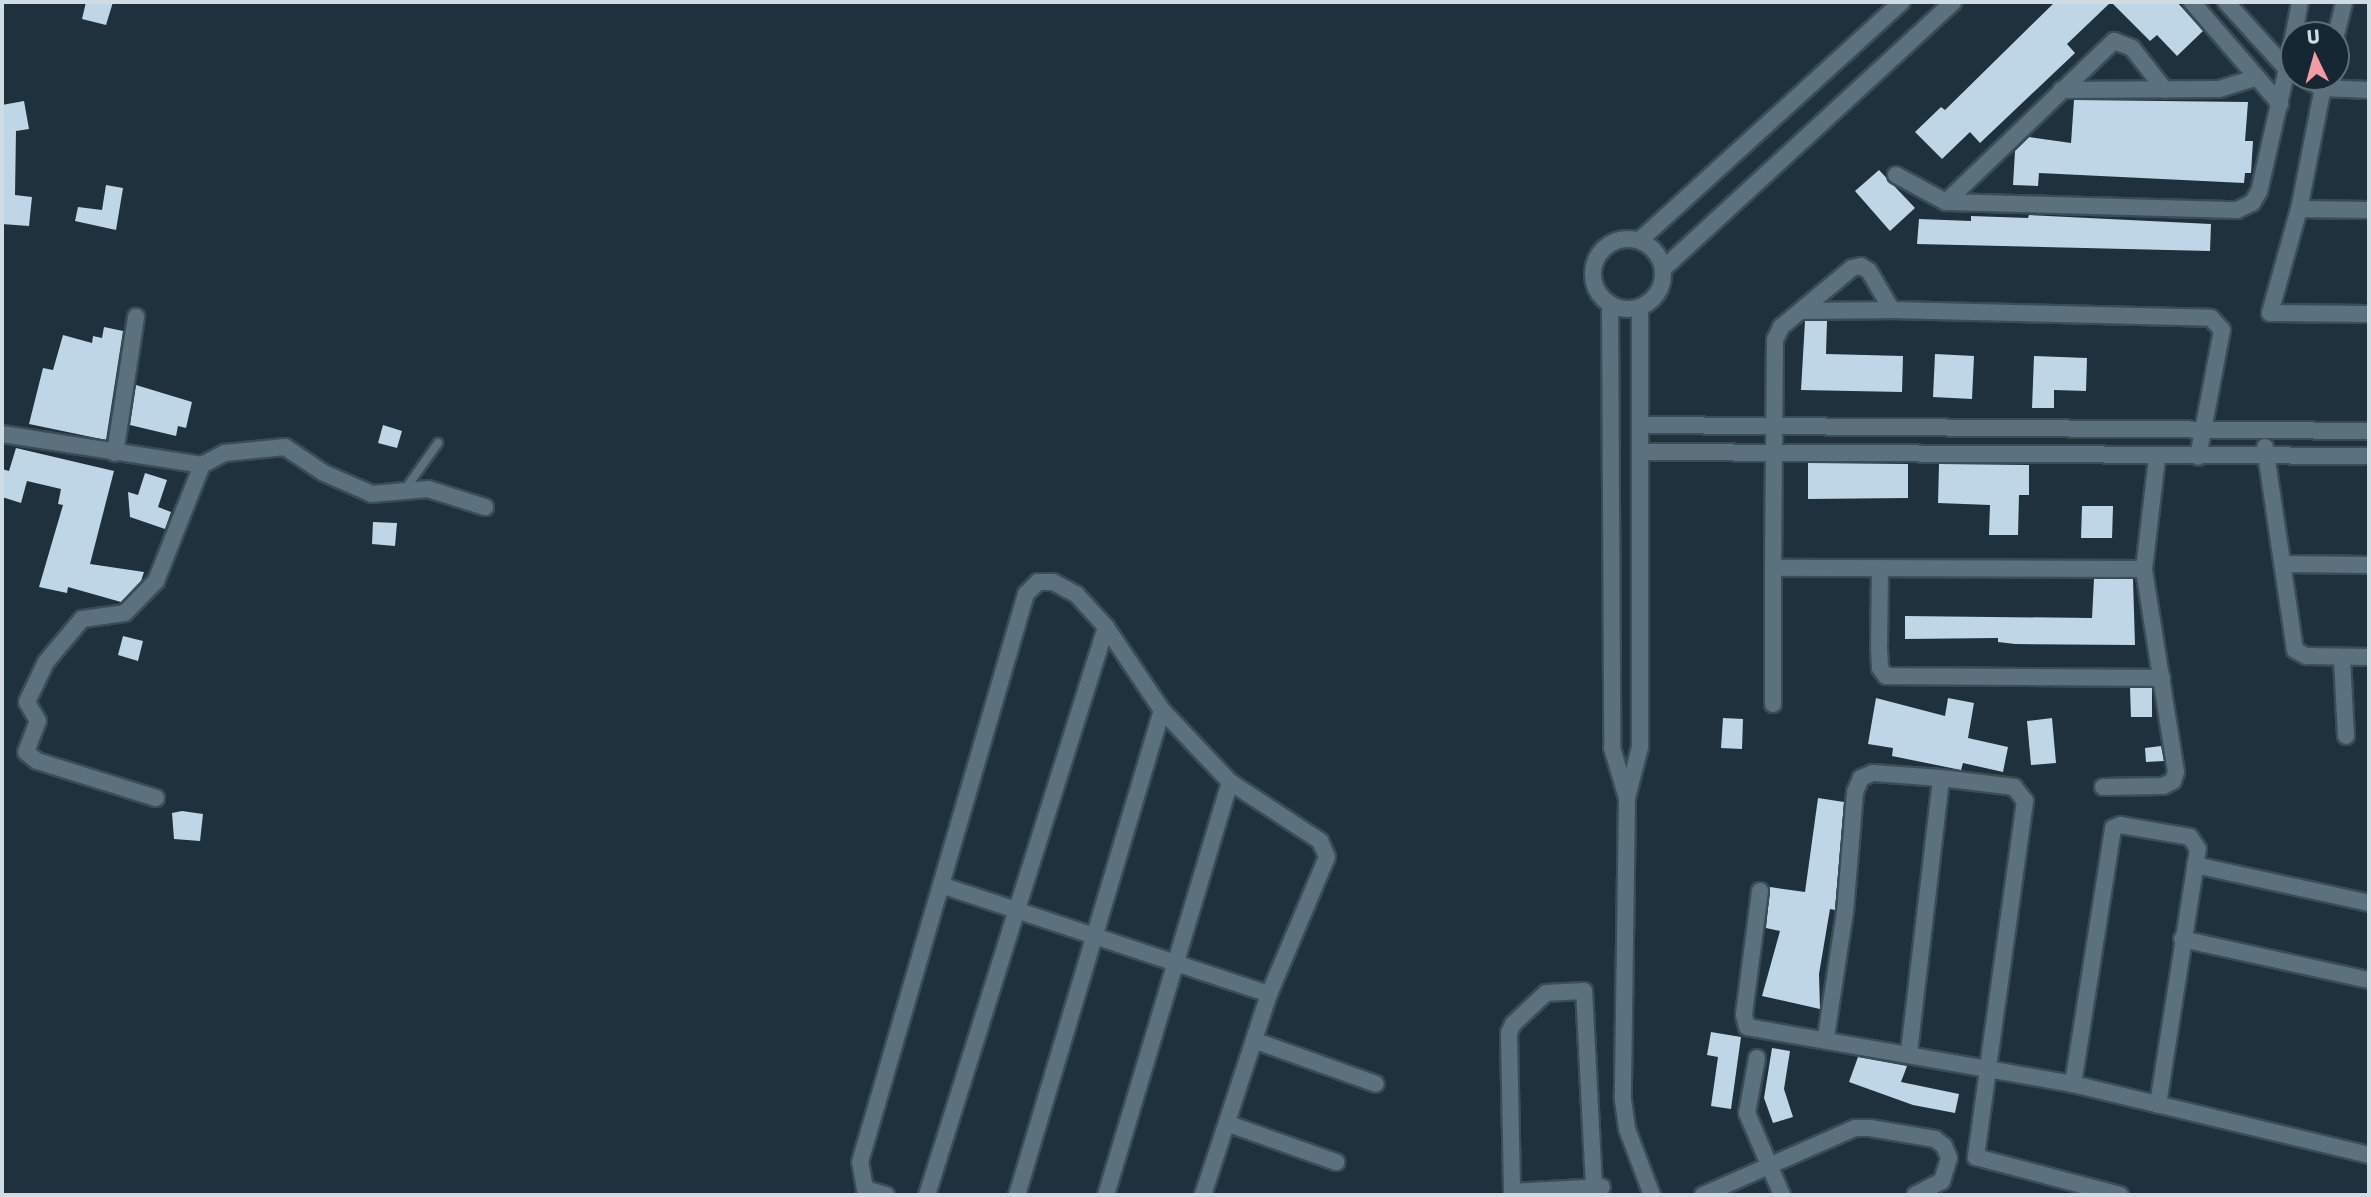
<!DOCTYPE html>
<html>
<head>
<meta charset="utf-8">
<style>
  body { margin:0 }
  #map { position:relative; width:2371px; height:1197px; overflow:hidden; background:#1e313d; font-family:Jost,sans-serif }
  div>[style] { position:absolute }
  .building>* { inset:0; background:#bed6e5 }
  .roads { filter:drop-shadow(2px 0 #3b4c56) drop-shadow(-2px 0 #3b4c56) drop-shadow(0 2px #3b4c56) drop-shadow(0 -2px #3b4c56) }
  .service>* { height:8px; margin:-4px; padding:0 4px; transform-origin:4px; border-radius:4px; background:#5c717e }
  .minor>* { height:16px; margin:-8px; padding:0 8px; transform-origin:8px; border-radius:8px; background:#5c717e }
  .minor>.ring { margin:-8px; padding:0; box-sizing:content-box; background:none; border:16px solid #5c717e; border-radius:50% }
  span { translate:-50% -50%; white-space:nowrap; text-align:center; line-height:1.15; -webkit-text-stroke:7px #142733; paint-order:stroke }
  .frame { position:absolute; inset:0; border:4px solid #d0dce4; pointer-events:none }
  .north { position:absolute; left:2280px; top:21px; width:70px; height:70px; box-sizing:border-box; background:#142733; border:2px solid #5f6f7a; border-radius:50%; rotate:355deg; font-size:19px; font-weight:700; line-height:28px; text-align:center; color:#d0dce4 }
  .north::after { content:''; display:block; margin:auto; width:24px; height:32px; background:#f49aa2; clip-path:polygon(50% 0,100% 100%,50% 72%,0 100%) }
</style>
</head>
<body>
<div id="map">
  <div class="building">
    <i style="clip-path:polygon(86px 2px,113px 2px,106px 25px,82px 19px)"></i>
    <i style="clip-path:polygon(2055px 2px,2111px 2px,2067px 44px,2075px 53px,1980px 143px,1970px 132px,1942px 159px,1915px 132px,1941px 107px,1945px 110px)"></i>
    <i style="clip-path:polygon(2111px 2px,2177px 2px,2203px 31px,2177px 56px,2157px 35px,2150px 41px)"></i>
    <i style="clip-path:polygon(2074px 100px,2248px 102px,2245px 141px,2253px 141px,2251px 173px,2245px 173px,2244px 183px,2039px 173px,2038px 186px,2013px 185px,2015px 151px,2029px 137px,2071px 143px)"></i>
    <i style="clip-path:polygon(24px 101px,29px 129px,16px 131px,15px 195px,32px 197px,29px 226px,2px 224px,2px 105px)"></i>
    <i style="clip-path:polygon(1879px 170px,1915px 208px,1890px 231px,1855px 191px)"></i>
    <i style="clip-path:polygon(106px 185px,123px 188px,116px 230px,75px 221px,78px 207px,102px 210px)"></i>
    <i style="clip-path:polygon(2029px 215px,2211px 224px,2210px 251px,1917px 244px,1919px 219px,1971px 221px,1971px 216px,2028px 218px)"></i>
    <i style="clip-path:polygon(1805px 321px,1827px 321px,1826px 354px,1903px 356px,1902px 392px,1801px 390px)"></i>
    <i style="clip-path:polygon(104px 327px,123px 331px,106px 440px,29px 424px,43px 368px,53px 370px,63px 335px,92px 343px,93px 336px,102px 338px)"></i>
    <i style="clip-path:polygon(1935px 354px,1974px 356px,1972px 399px,1933px 397px)"></i>
    <i style="clip-path:polygon(2034px 356px,2087px 358px,2086px 391px,2054px 390px,2054px 408px,2032px 408px)"></i>
    <i style="clip-path:polygon(136px 385px,192px 402px,186px 428px,178px 426px,176px 436px,130px 425px)"></i>
    <i style="clip-path:polygon(383px 425px,402px 431px,397px 448px,378px 443px)"></i>
    <i style="clip-path:polygon(16px 448px,114px 471px,90px 564px,144px 572px,141px 581px,121px 602px,68px 587px,67px 593px,39px 587px,63px 505px,58px 504px,61px 489px,27px 481px,21px 503px,2px 497px,2px 469px,9px 471px)"></i>
    <i style="clip-path:polygon(1808px 463px,1908px 464px,1908px 498px,1808px 499px)"></i>
    <i style="clip-path:polygon(1939px 464px,2029px 465px,2029px 495px,2019px 495px,2018px 535px,1989px 535px,1990px 505px,1938px 503px)"></i>
    <i style="clip-path:polygon(145px 473px,167px 480px,158px 507px,171px 512px,165px 529px,130px 517px,128px 492px,138px 495px)"></i>
    <i style="clip-path:polygon(2082px 506px,2113px 506px,2112px 538px,2081px 538px)"></i>
    <i style="clip-path:polygon(373px 522px,397px 523px,395px 546px,372px 544px)"></i>
    <i style="clip-path:polygon(2094px 579px,2133px 579px,2135px 645px,2015px 644px,1998px 642px,1998px 638px,1905px 639px,1905px 616px,2092px 618px)"></i>
    <i style="clip-path:polygon(123px 636px,143px 641px,138px 661px,118px 655px)"></i>
    <i style="clip-path:polygon(2130px 688px,2152px 688px,2152px 717px,2131px 717px)"></i>
    <i style="clip-path:polygon(1876px 698px,1945px 716px,1948px 698px,1974px 703px,1968px 738px,2008px 747px,2003px 772px,1963px 763px,1961px 770px,1892px 756px,1893px 748px,1868px 744px)"></i>
    <i style="clip-path:polygon(1723px 718px,1743px 719px,1742px 749px,1721px 748px)"></i>
    <i style="clip-path:polygon(2052px 718px,2056px 763px,2031px 765px,2027px 721px)"></i>
    <i style="clip-path:polygon(2161px 746px,2164px 761px,2146px 762px,2145px 748px)"></i>
    <i style="clip-path:polygon(1818px 798px,1844px 802px,1835px 910px,1830px 909px,1819px 974px,1820px 1009px,1762px 996px,1780px 931px,1766px 928px,1770px 887px,1805px 892px)"></i>
    <i style="clip-path:polygon(182px 811px,203px 814px,200px 841px,174px 839px,172px 813px)"></i>
    <i style="clip-path:polygon(1711px 1032px,1741px 1037px,1731px 1109px,1711px 1106px,1718px 1057px,1707px 1055px)"></i>
    <i style="clip-path:polygon(1772px 1048px,1790px 1051px,1784px 1089px,1793px 1117px,1773px 1123px,1764px 1098px)"></i>
    <i style="clip-path:polygon(1858px 1057px,1907px 1066px,1901px 1082px,1959px 1094px,1955px 1113px,1913px 1105px,1849px 1082px)"></i>
  </div>
  <div class="roads">
    <div class="service">
      <i style="left:404px;top:491px;width:59px;rotate:-54.7deg"></i>
    </div>
    <div class="minor">
      <i style="left:2192px;top:2px;width:135px;rotate:49.2deg"></i>
      <i style="left:2226px;top:2px;width:91px;rotate:47.7deg"></i>
      <i style="left:2336px;top:35px;width:34px;rotate:-76deg"></i>
      <i style="left:2287px;top:69px;width:68px;rotate:-79deg"></i>
      <i style="left:2302px;top:77px;width:23px;rotate:29deg"></i>
      <i style="left:2322px;top:88px;width:47px;rotate:2.4deg"></i>
      <i style="left:2325px;top:77px;width:135px;rotate:101.1deg"></i>
      <i style="left:2299px;top:209px;width:70px;rotate:0.8deg"></i>
      <i style="left:2061px;top:90px;width:158px;rotate:-0.4deg"></i>
      <i style="left:2219px;top:89px;width:38px;rotate:-17deg"></i>
      <i style="left:1896px;top:175px;width:57px;rotate:28.4deg"></i>
      <i style="left:1946px;top:202px;width:233px;rotate:-43.8deg"></i>
      <i style="left:2114px;top:41px;width:19px;rotate:21deg"></i>
      <i style="left:2132px;top:48px;width:53px;rotate:51.8deg"></i>
      <i style="left:1946px;top:202px;width:291px;rotate:1.6deg"></i>
      <i style="left:2237px;top:210px;width:17px;rotate:-25deg"></i>
      <i style="left:2252px;top:203px;width:13px;rotate:-58deg"></i>
      <i style="left:2259px;top:192px;width:126px;rotate:-77.2deg"></i>
      <i style="left:2287px;top:69px;width:8px;rotate:30deg"></i>
      <i style="left:2299px;top:209px;width:108px;rotate:105.6deg"></i>
      <i style="left:2270px;top:313px;width:99px;rotate:0.6deg"></i>
      <i class="ring" style="left:1593px;top:239px;width:54px;height:54px"></i>
      <i style="left:1640px;top:240px;width:354px;rotate:-42.3deg"></i>
      <i style="left:1664px;top:268px;width:393px;rotate:-42.6deg"></i>
      <i style="left:1610px;top:304px;width:444px;rotate:89.7deg"></i>
      <i style="left:1612px;top:748px;width:52px;rotate:73.3deg"></i>
      <i style="left:1640px;top:307px;width:440px;rotate:90deg"></i>
      <i style="left:1640px;top:747px;width:53px;rotate:104.3deg"></i>
      <i style="left:1627px;top:798px;width:302px;rotate:90.8deg"></i>
      <i style="left:1623px;top:1100px;width:29px;rotate:82deg"></i>
      <i style="left:1627px;top:1129px;width:71px;rotate:69.3deg"></i>
      <i style="left:1802px;top:311px;width:90px;rotate:-0.6deg"></i>
      <i style="left:1642px;top:425px;width:727px;rotate:0.47deg"></i>
      <i style="left:2px;top:434px;width:202px;rotate:8.8deg"></i>
      <i style="left:202px;top:465px;width:26px;rotate:-28deg"></i>
      <i style="left:225px;top:453px;width:60px;rotate:-5.7deg"></i>
      <i style="left:285px;top:447px;width:47px;rotate:33.7deg"></i>
      <i style="left:324px;top:473px;width:52px;rotate:23.6deg"></i>
      <i style="left:372px;top:494px;width:56px;rotate:-5.1deg"></i>
      <i style="left:428px;top:489px;width:60px;rotate:17.5deg"></i>
      <i style="left:2265px;top:447px;width:205px;rotate:81.6deg"></i>
      <i style="left:2295px;top:650px;width:13px;rotate:29deg"></i>
      <i style="left:2306px;top:656px;width:63px;rotate:0.9deg"></i>
      <i style="left:1641px;top:452px;width:728px;rotate:0.31deg"></i>
      <i style="left:115px;top:453px;width:138px;rotate:-81.2deg"></i>
      <i style="left:2285px;top:564px;width:84px;rotate:0.7deg"></i>
      <i style="left:1773px;top:568px;width:136px;rotate:90deg"></i>
      <i style="left:1880px;top:568px;width:80px;rotate:90.7deg"></i>
      <i style="left:1879px;top:648px;width:20px;rotate:87deg"></i>
      <i style="left:1880px;top:668px;width:10px;rotate:53deg"></i>
      <i style="left:1886px;top:676px;width:276px;rotate:0.4deg"></i>
      <i style="left:2144px;top:569px;width:112px;rotate:-83.3deg"></i>
      <i style="left:2342px;top:658px;width:78px;rotate:87.1deg"></i>
      <i style="left:2103px;top:787px;width:60px;rotate:-1deg"></i>
      <i style="left:2163px;top:786px;width:11px;rotate:-27deg"></i>
      <i style="left:2173px;top:781px;width:9px;rotate:-72deg"></i>
      <i style="left:2176px;top:772px;width:206px;rotate:-99deg"></i>
      <i style="left:2144px;top:569px;width:371px;rotate:-179.8deg"></i>
      <i style="left:1773px;top:568px;width:228px;rotate:-89.5deg"></i>
      <i style="left:1775px;top:340px;width:14px;rotate:-65deg"></i>
      <i style="left:1781px;top:327px;width:92px;rotate:-39.7deg"></i>
      <i style="left:1852px;top:268px;width:9px;rotate:-13deg"></i>
      <i style="left:1861px;top:266px;width:9px;rotate:32deg"></i>
      <i style="left:1869px;top:271px;width:45px;rotate:59.5deg"></i>
      <i style="left:1892px;top:310px;width:319px;rotate:1.4deg"></i>
      <i style="left:2211px;top:318px;width:16px;rotate:47deg"></i>
      <i style="left:2222px;top:330px;width:129px;rotate:100.7deg"></i>
      <i style="left:156px;top:798px;width:125px;rotate:-162.7deg"></i>
      <i style="left:37px;top:761px;width:14px;rotate:-141deg"></i>
      <i style="left:26px;top:752px;width:33px;rotate:-69deg"></i>
      <i style="left:38px;top:721px;width:22px;rotate:-120deg"></i>
      <i style="left:27px;top:702px;width:44px;rotate:-64.6deg"></i>
      <i style="left:46px;top:662px;width:56px;rotate:-50.1deg"></i>
      <i style="left:82px;top:619px;width:43px;rotate:-7.9deg"></i>
      <i style="left:125px;top:613px;width:45px;rotate:-45.9deg"></i>
      <i style="left:156px;top:581px;width:125px;rotate:-68.4deg"></i>
      <i style="left:2195px;top:865px;width:178px;rotate:12.3deg"></i>
      <i style="left:941px;top:885px;width:346px;rotate:18.4deg"></i>
      <i style="left:1760px;top:891px;width:125px;rotate:97.4deg"></i>
      <i style="left:1744px;top:1015px;width:12px;rotate:76deg"></i>
      <i style="left:1747px;top:1027px;width:245px;rotate:9.9deg"></i>
      <i style="left:1988px;top:1069px;width:89px;rotate:97.8deg"></i>
      <i style="left:1976px;top:1157px;width:149px;rotate:14.8deg"></i>
      <i style="left:2182px;top:939px;width:191px;rotate:12.4deg"></i>
      <i style="left:1826px;top:1037px;width:126px;rotate:-81.4deg"></i>
      <i style="left:1845px;top:912px;width:120px;rotate:-85.2deg"></i>
      <i style="left:1855px;top:792px;width:15px;rotate:-67deg"></i>
      <i style="left:1861px;top:778px;width:13px;rotate:-23deg"></i>
      <i style="left:1873px;top:773px;width:68px;rotate:4.2deg"></i>
      <i style="left:1256px;top:1041px;width:127px;rotate:19.7deg"></i>
      <i style="left:1909px;top:1052px;width:276px;rotate:-83.3deg"></i>
      <i style="left:1941px;top:778px;width:74px;rotate:7deg"></i>
      <i style="left:2014px;top:787px;width:18px;rotate:52deg"></i>
      <i style="left:2025px;top:801px;width:271px;rotate:97.9deg"></i>
      <i style="left:1988px;top:1069px;width:86px;rotate:10deg"></i>
      <i style="left:2073px;top:1084px;width:304px;rotate:13.5deg"></i>
      <i style="left:1757px;top:1058px;width:56px;rotate:100.3deg"></i>
      <i style="left:1747px;top:1113px;width:89px;rotate:66.9deg"></i>
      <i style="left:2073px;top:1084px;width:259px;rotate:-81.1deg"></i>
      <i style="left:2113px;top:828px;width:8px;rotate:-23deg"></i>
      <i style="left:2120px;top:825px;width:71px;rotate:9.7deg"></i>
      <i style="left:2190px;top:837px;width:14px;rotate:56deg"></i>
      <i style="left:2198px;top:849px;width:259px;rotate:98.9deg"></i>
      <i style="left:1229px;top:1124px;width:114px;rotate:19.6deg"></i>
      <i style="left:1594px;top:1187px;width:196px;rotate:-92.9deg"></i>
      <i style="left:1584px;top:991px;width:38px;rotate:177deg"></i>
      <i style="left:1546px;top:993px;width:45px;rotate:136.8deg"></i>
      <i style="left:1513px;top:1024px;width:10px;rotate:114deg"></i>
      <i style="left:1509px;top:1033px;width:159px;rotate:88.9deg"></i>
      <i style="left:1512px;top:1192px;width:90px;rotate:-3.2deg"></i>
      <i style="left:886px;top:1195px;width:22px;rotate:-164deg"></i>
      <i style="left:865px;top:1189px;width:27px;rotate:-100deg"></i>
      <i style="left:860px;top:1162px;width:592px;rotate:-73.71deg"></i>
      <i style="left:1026px;top:594px;width:17px;rotate:-45deg"></i>
      <i style="left:1038px;top:582px;width:15px"></i>
      <i style="left:1053px;top:582px;width:27px;rotate:28deg"></i>
      <i style="left:1077px;top:595px;width:43px;rotate:47.8deg"></i>
      <i style="left:1106px;top:627px;width:100px;rotate:56deg"></i>
      <i style="left:1162px;top:710px;width:99px;rotate:46.6deg"></i>
      <i style="left:1230px;top:782px;width:108px;rotate:33.2deg"></i>
      <i style="left:1320px;top:841px;width:17px;rotate:66deg"></i>
      <i style="left:1327px;top:857px;width:149px;rotate:112.9deg"></i>
      <i style="left:1269px;top:994px;width:212px;rotate:108.2deg"></i>
      <i style="left:927px;top:1195px;width:596px;rotate:-72.51deg"></i>
      <i style="left:1017px;top:1195px;width:506px;rotate:-73.35deg"></i>
      <i style="left:1106px;top:1195px;width:431px;rotate:-73.3deg"></i>
      <i style="left:1703px;top:1195px;width:166px;rotate:-23.8deg"></i>
      <i style="left:1855px;top:1128px;width:15px"></i>
      <i style="left:1870px;top:1128px;width:66px;rotate:9.6deg"></i>
      <i style="left:1935px;top:1139px;width:11px;rotate:38deg"></i>
      <i style="left:1944px;top:1146px;width:13px;rotate:67deg"></i>
      <i style="left:1949px;top:1158px;width:24px;rotate:107deg"></i>
      <i style="left:1942px;top:1181px;width:30px;rotate:153deg"></i>
    </div>
  </div>
  <div class="frame"></div>
  <div class="north">U</div>
</div>
</body>
</html>
